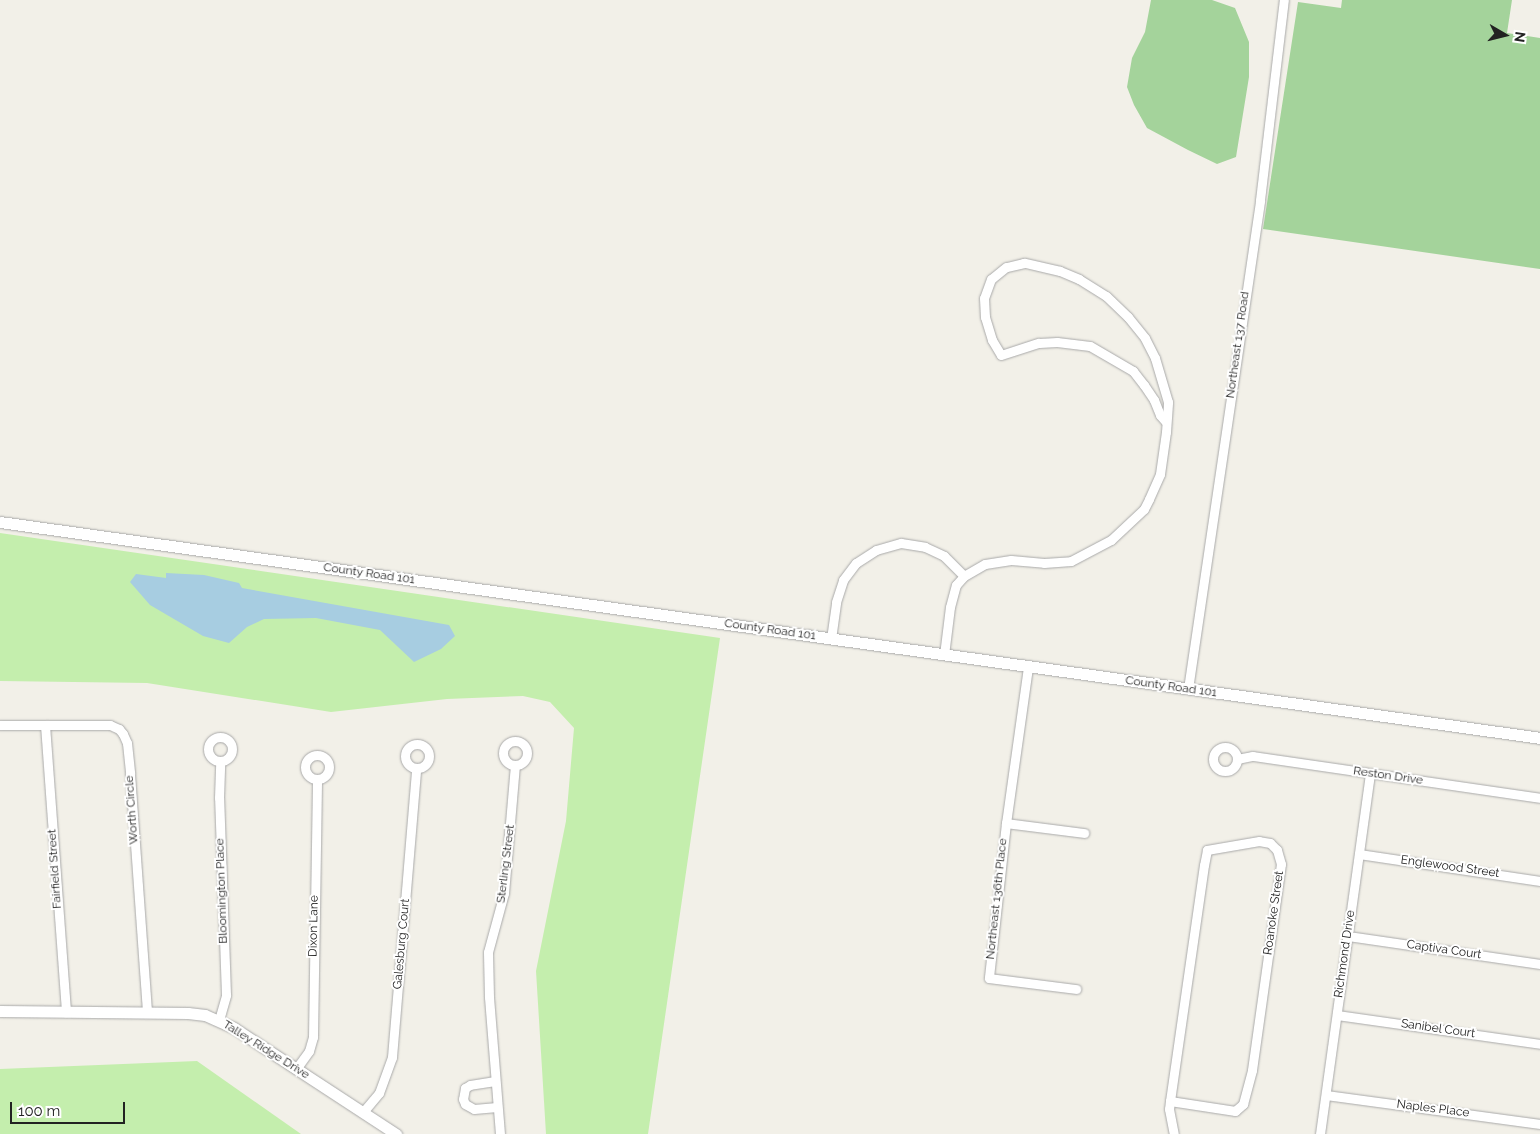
<!DOCTYPE html>
<html>
<head>
<meta charset="utf-8">
<style>
  body { margin:0 }
  #map { position:relative; width:1540px; height:1134px; overflow:hidden; background:#f2f0e8; font-family:Raleway,sans-serif }
  div>[style] { position:absolute }
  .grass>* { inset:0; background:#c4eead }
  .forest>* { inset:0; background:#a4d39b }
  .water>* { inset:0; background:#a7cde1 }
  .roads { filter:drop-shadow(0 0 1px #a9a9a9) drop-shadow(0 0 1px #a9a9a9) }
  .minor>* { height:9px; margin:-4.5px; padding:0 4.5px; transform-origin:4.5px; border-radius:4.5px; background:#fff }
  .minor>.ring { margin:-4.5px; padding:0; box-sizing:content-box; background:none; border:9px solid #fff; border-radius:50% }
  .tertiary>* { height:11px; margin:-5.5px; padding:0 5.5px; transform-origin:5.5px; border-radius:5.5px; background:#fff }
  span { translate:-50% -50%; white-space:nowrap; text-align:center; line-height:1.15; -webkit-text-stroke:4px #fff; paint-order:stroke }
  .street-label { font-size:12px; color:#222 }
  .north { position:absolute; left:1480px; top:10px; width:50px; height:50px; -webkit-text-stroke:4px #fff; paint-order:stroke; rotate:98deg; font-size:14px; font-weight:700; line-height:20px; text-align:center; color:#222 }
  .north::after { content:''; display:block; margin:auto; width:18px; height:22px; background:#222; clip-path:polygon(50% 0,100% 100%,50% 72%,0 100%) }
  .scale { position:absolute; left:10px; top:1102px; width:115px; height:22px; box-sizing:border-box; border:2px solid #222; border-top:0; padding-left:6px; font-size:15px; line-height:18px; white-space:nowrap; color:#222; -webkit-text-stroke:4px #fff; paint-order:stroke }
</style>
</head>
<body>
<div id="map">
  <div class="grass">
    <i style="clip-path:polygon(0 533px,720px 638px,648px 1134px,546px 1134px,536px 971px,566px 821px,574px 728px,550px 702px,523px 696px,447px 699px,331px 712px,147px 683px,0 681px)"></i>
    <i style="clip-path:polygon(197px 1061px,301px 1134px,0 1134px,0 1069px)"></i>
  </div>
  <div class="forest">
    <i style="clip-path:polygon(1151px 0,1212px 0,1235px 8px,1249px 42px,1249px 77px,1236px 157px,1217px 164px,1188px 150px,1147px 128px,1134px 105px,1127px 87px,1132px 58px,1145px 32px)"></i>
    <i style="clip-path:polygon(1342px 0,1512px 0,1507px 33px,1540px 38px,1540px 269px,1263px 229px,1298px 2px,1341px 8px)"></i>
  </div>
  <div class="water">
    <i style="clip-path:polygon(166px 573px,204px 575px,239px 583px,242px 588px,449px 625px,455px 636px,441px 649px,414px 662px,380px 630px,316px 618px,264px 619px,247px 627px,229px 643px,203px 636px,150px 605px,130px 582px,136px 574px,166px 578px)"></i>
  </div>
  <div class="roads">
    <div class="minor">
      <i style="left:831px;top:639px;width:37px;rotate:-82deg"></i>
      <i style="left:836px;top:602px;width:23px;rotate:-72deg"></i>
      <i style="left:843px;top:580px;width:21px;rotate:-53deg"></i>
      <i style="left:856px;top:563px;width:24px;rotate:-33deg"></i>
      <i style="left:876px;top:550px;width:26px;rotate:-16deg"></i>
      <i style="left:901px;top:543px;width:24px;rotate:9deg"></i>
      <i style="left:925px;top:547px;width:21px;rotate:25deg"></i>
      <i style="left:944px;top:556px;width:28px;rotate:45deg"></i>
      <i style="left:944px;top:655px;width:48px;rotate:-82.9deg"></i>
      <i style="left:950px;top:607px;width:23px;rotate:-75deg"></i>
      <i style="left:956px;top:585px;width:12px;rotate:-48deg"></i>
      <i style="left:964px;top:576px;width:24px;rotate:-30deg"></i>
      <i style="left:985px;top:564px;width:26px;rotate:-9deg"></i>
      <i style="left:1011px;top:560px;width:33px;rotate:5deg"></i>
      <i style="left:1044px;top:563px;width:27px;rotate:-4deg"></i>
      <i style="left:1071px;top:561px;width:45px;rotate:-27.7deg"></i>
      <i style="left:1111px;top:540px;width:45px;rotate:-43.2deg"></i>
      <i style="left:1144px;top:509px;width:11px;rotate:-63deg"></i>
      <i style="left:1149px;top:499px;width:27px;rotate:-66deg"></i>
      <i style="left:1160px;top:474px;width:42px;rotate:-81.9deg"></i>
      <i style="left:1166px;top:432px;width:30px;rotate:-86deg"></i>
      <i style="left:1168px;top:402px;width:46px;rotate:-106.5deg"></i>
      <i style="left:1155px;top:358px;width:22px;rotate:-117deg"></i>
      <i style="left:1145px;top:338px;width:27px;rotate:-129deg"></i>
      <i style="left:1128px;top:317px;width:30px;rotate:-136deg"></i>
      <i style="left:1106px;top:296px;width:32px;rotate:-148deg"></i>
      <i style="left:1079px;top:279px;width:21px;rotate:-157deg"></i>
      <i style="left:1060px;top:271px;width:37px;rotate:-167deg"></i>
      <i style="left:1024px;top:263px;width:18px;rotate:167deg"></i>
      <i style="left:1006px;top:267px;width:19px;rotate:141deg"></i>
      <i style="left:991px;top:279px;width:20px;rotate:110deg"></i>
      <i style="left:984px;top:298px;width:19px;rotate:87deg"></i>
      <i style="left:985px;top:317px;width:24px;rotate:73deg"></i>
      <i style="left:992px;top:340px;width:17px;rotate:59deg"></i>
      <i style="left:1001px;top:355px;width:40px;rotate:-18deg"></i>
      <i style="left:1039px;top:343px;width:18px;rotate:-3deg"></i>
      <i style="left:1057px;top:342px;width:33px;rotate:7deg"></i>
      <i style="left:1090px;top:346px;width:50px;rotate:30.2deg"></i>
      <i style="left:1133px;top:371px;width:18px;rotate:52deg"></i>
      <i style="left:1144px;top:385px;width:18px;rotate:56deg"></i>
      <i style="left:1154px;top:400px;width:16px;rotate:68deg"></i>
      <i style="left:1160px;top:415px;width:9px;rotate:49deg"></i>
      <i style="left:1028px;top:667px;width:158px;rotate:98deg"></i>
      <i style="left:1006px;top:823px;width:156px;rotate:96.3deg"></i>
      <i style="left:989px;top:978px;width:88px;rotate:7.2deg"></i>
      <i style="left:1188px;top:689px;width:494px;rotate:-81.6deg"></i>
      <i style="left:1260px;top:200px;width:201px;rotate:-83.2deg"></i>
      <i style="left:0;top:725px;width:110px"></i>
      <i style="left:110px;top:725px;width:10px;rotate:24deg"></i>
      <i style="left:119px;top:729px;width:6px;rotate:51deg"></i>
      <i style="left:123px;top:734px;width:10px;rotate:66deg"></i>
      <i style="left:127px;top:743px;width:31px;rotate:84deg"></i>
      <i style="left:130px;top:774px;width:239px;rotate:85.9deg"></i>
      <i style="left:45px;top:725px;width:288px;rotate:85.8deg"></i>
      <i class="ring" style="left:208px;top:737px;width:15px;height:15px"></i>
      <i class="ring" style="left:503px;top:741px;width:15px;height:15px"></i>
      <i class="ring" style="left:405px;top:744px;width:15px;height:15px"></i>
      <i class="ring" style="left:1213px;top:747px;width:15px;height:15px"></i>
      <i class="ring" style="left:305px;top:755px;width:15px;height:15px"></i>
      <i style="left:1237px;top:759px;width:16px;rotate:-11deg"></i>
      <i style="left:1253px;top:756px;width:290px;rotate:8.3deg"></i>
      <i style="left:1006px;top:823px;width:79px;rotate:7.3deg"></i>
      <i style="left:1359px;top:854px;width:183px;rotate:8.5deg"></i>
      <i style="left:1348px;top:936px;width:194px;rotate:8.3deg"></i>
      <i style="left:1337px;top:1015px;width:205px;rotate:8.1deg"></i>
      <i style="left:219px;top:1020px;width:26px;rotate:-74deg"></i>
      <i style="left:226px;top:995px;width:197px;rotate:-92deg"></i>
      <i style="left:219px;top:798px;width:36px;rotate:-88deg"></i>
      <i style="left:296px;top:1069px;width:22px;rotate:-54deg"></i>
      <i style="left:309px;top:1051px;width:15px;rotate:-74deg"></i>
      <i style="left:313px;top:1037px;width:258px;rotate:-89.1deg"></i>
      <i style="left:495px;top:1081px;width:25px;rotate:171deg"></i>
      <i style="left:470px;top:1085px;width:6px;rotate:149deg"></i>
      <i style="left:465px;top:1088px;width:11px;rotate:100deg"></i>
      <i style="left:463px;top:1099px;width:5px;rotate:68deg"></i>
      <i style="left:465px;top:1104px;width:10px;rotate:29deg"></i>
      <i style="left:474px;top:1109px;width:23px;rotate:-5deg"></i>
      <i style="left:1326px;top:1095px;width:216px;rotate:7.7deg"></i>
      <i style="left:1170px;top:1101px;width:66px;rotate:8.7deg"></i>
      <i style="left:1235px;top:1111px;width:11px;rotate:-41deg"></i>
      <i style="left:1243px;top:1104px;width:35px;rotate:-75deg"></i>
      <i style="left:1252px;top:1070px;width:208px;rotate:-82deg"></i>
      <i style="left:1281px;top:864px;width:15px;rotate:-106deg"></i>
      <i style="left:1277px;top:850px;width:10px;rotate:-135deg"></i>
      <i style="left:1270px;top:843px;width:11px;rotate:-170deg"></i>
      <i style="left:1259px;top:841px;width:53px;rotate:170.2deg"></i>
      <i style="left:1207px;top:850px;width:15px;rotate:101deg"></i>
      <i style="left:1204px;top:865px;width:238px;rotate:98.2deg"></i>
      <i style="left:1170px;top:1101px;width:8px;rotate:97deg"></i>
      <i style="left:1169px;top:1109px;width:25px;rotate:79deg"></i>
      <i style="left:363px;top:1112px;width:25px;rotate:-50deg"></i>
      <i style="left:379px;top:1093px;width:38px;rotate:-70deg"></i>
      <i style="left:392px;top:1057px;width:289px;rotate:-85.2deg"></i>
      <i style="left:500px;top:1134px;width:137px;rotate:-94.6deg"></i>
      <i style="left:489px;top:997px;width:45px;rotate:-91.3deg"></i>
      <i style="left:488px;top:952px;width:61px;rotate:-74.8deg"></i>
      <i style="left:504px;top:893px;width:128px;rotate:-85.1deg"></i>
      <i style="left:1320px;top:1134px;width:363px;rotate:-82.1deg"></i>
    </div>
    <div class="tertiary">
      <i style="left:0;top:522px;width:1555px;rotate:7.98deg"></i>
      <i style="left:0;top:1011px;width:188px;rotate:0.6deg"></i>
      <i style="left:188px;top:1013px;width:17px;rotate:7deg"></i>
      <i style="left:205px;top:1015px;width:32px;rotate:24deg"></i>
      <i style="left:234px;top:1028px;width:194px;rotate:33.2deg"></i>
    </div>
  </div>
  <div class="street-label">
    <span style="left:1238px;top:345px;rotate:-82deg">Northeast 137 Road</span>
    <span style="left:369px;top:574px;rotate:8deg">County Road 101</span>
    <span style="left:770px;top:630px;rotate:8deg">County Road 101</span>
    <span style="left:1171px;top:687px;rotate:8deg">County Road 101</span>
    <span style="left:1388px;top:776px;rotate:8deg">Reston Drive</span>
    <span style="left:132px;top:810px;rotate:-94deg">Worth Circle</span>
    <span style="left:506px;top:864px;rotate:-83deg">Sterling Street</span>
    <span style="left:1450px;top:867px;rotate:8deg">Englewood Street</span>
    <span style="left:55px;top:869px;rotate:-94deg">Fairfield Street</span>
    <span style="left:222px;top:891px;rotate:-92deg">Bloomington Place</span>
    <span style="left:997px;top:899px;rotate:-84deg">Northeast 136th Place</span>
    <span style="left:1274px;top:913px;rotate:-82deg">Roanoke Street</span>
    <span style="left:314px;top:926px;rotate:-89deg">Dixon Lane</span>
    <span style="left:402px;top:944px;rotate:-85deg">Galesburg Court</span>
    <span style="left:1444px;top:950px;rotate:8deg">Captiva Court</span>
    <span style="left:1345px;top:954px;rotate:-82deg">Richmond Drive</span>
    <span style="left:1438px;top:1029px;rotate:8deg">Sanibel Court</span>
    <span style="left:266px;top:1050px;rotate:32deg">Talley Ridge Drive</span>
    <span style="left:1433px;top:1109px;rotate:7deg">Naples Place</span>
  </div>
  <div class="north">N</div>
  <div class="scale">100 m</div>
</div>
</body>
</html>
